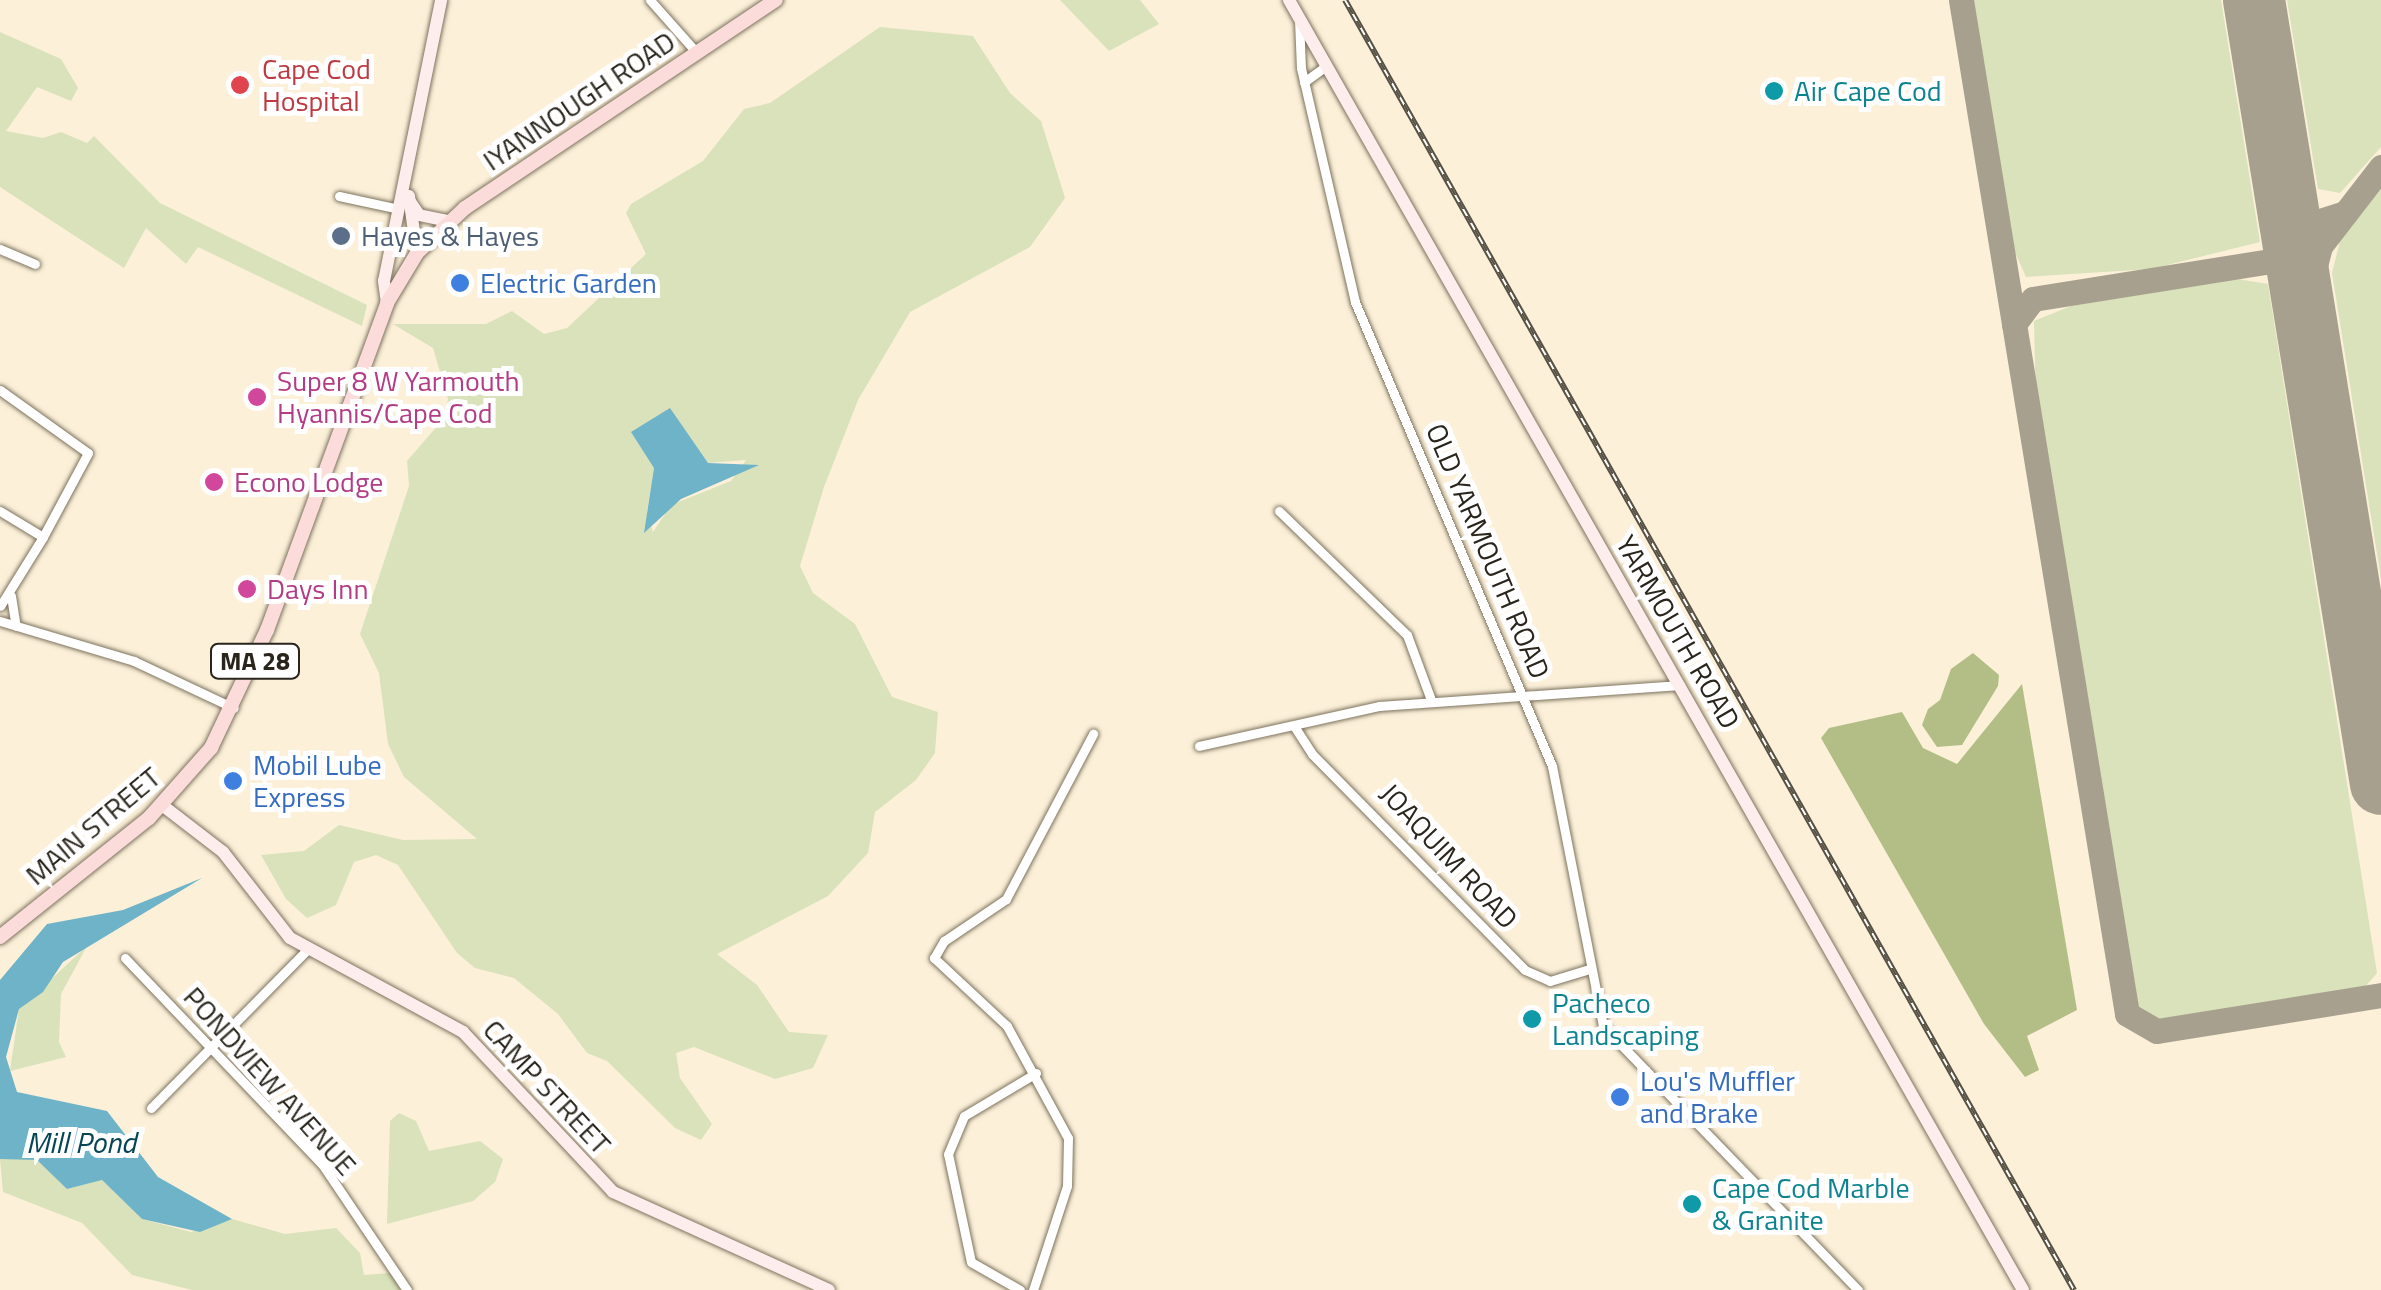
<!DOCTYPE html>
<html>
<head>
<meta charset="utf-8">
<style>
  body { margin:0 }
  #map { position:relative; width:2381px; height:1290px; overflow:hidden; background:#fcf0d9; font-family:"Titillium Web",sans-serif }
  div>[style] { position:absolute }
  .green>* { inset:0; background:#d9e2ba }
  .forest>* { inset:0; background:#b2be86 }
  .water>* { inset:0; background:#6fb3c9 }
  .taxiway>* { height:25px; margin:-12.5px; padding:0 12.5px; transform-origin:12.5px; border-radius:12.5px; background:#a8a08e }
  .runway>* { height:62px; margin:-31px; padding:0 31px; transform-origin:31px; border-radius:31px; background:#a8a08e }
  .roads { filter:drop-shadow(0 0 2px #7d735e) drop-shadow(0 0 2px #7d735e) }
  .minor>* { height:9px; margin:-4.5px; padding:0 4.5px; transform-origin:4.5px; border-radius:4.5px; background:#fff }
  .secondary>* { height:12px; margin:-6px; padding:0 6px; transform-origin:6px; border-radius:6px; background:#fdeeed }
  .primary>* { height:14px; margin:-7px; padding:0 7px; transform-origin:7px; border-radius:7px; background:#fbdcdb }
  .rail>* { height:6px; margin-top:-3px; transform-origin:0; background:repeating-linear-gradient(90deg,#fff 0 8px,#555044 0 16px); box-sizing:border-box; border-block:2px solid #555044 }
  .dots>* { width:28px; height:28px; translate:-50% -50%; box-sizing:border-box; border:5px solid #fff; border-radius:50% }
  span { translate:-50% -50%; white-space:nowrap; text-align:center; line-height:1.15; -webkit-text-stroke:10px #fff; paint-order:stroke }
  .shield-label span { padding:2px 8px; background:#fff; border:2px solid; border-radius:8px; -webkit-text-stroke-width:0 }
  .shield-label { font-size:25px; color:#29251c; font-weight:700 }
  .health-label { font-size:28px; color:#be3a42 }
  .left { translate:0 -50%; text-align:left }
  .culture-label { font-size:28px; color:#0d838f }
  .street-label { font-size:28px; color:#29251c }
  .service-label { font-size:28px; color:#4e5e75 }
  .shop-label { font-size:28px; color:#366cbe }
  .hotel-label { font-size:28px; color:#b23c85 }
  .water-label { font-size:30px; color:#054555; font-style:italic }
</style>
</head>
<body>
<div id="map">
  <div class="green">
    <i style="clip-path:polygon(1060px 0,1140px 0,1159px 24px,1109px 51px)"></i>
    <i style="clip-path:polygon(1973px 0,2221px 0,2260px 242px,2151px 269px,2026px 277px,2010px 241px)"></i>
    <i style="clip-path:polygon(2287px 0,2381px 0,2381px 147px,2340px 193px,2318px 189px)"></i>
    <i style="clip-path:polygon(evenodd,880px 27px,973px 36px,1010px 93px,1041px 121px,1065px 198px,1030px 247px,910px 312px,858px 400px,824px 487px,800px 566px,813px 593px,855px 624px,892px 697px,938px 712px,935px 753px,916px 780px,875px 812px,868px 853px,828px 896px,717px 954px,757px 985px,789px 1032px,828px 1035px,813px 1068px,775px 1079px,694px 1047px,676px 1053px,680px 1078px,712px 1124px,701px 1140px,675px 1128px,607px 1061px,587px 1053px,558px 1014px,514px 978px,475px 968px,457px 953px,398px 865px,376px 855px,354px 862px,336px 905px,307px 918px,286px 899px,261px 855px,304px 851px,339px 825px,403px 840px,477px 839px,404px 777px,388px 744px,379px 673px,360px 634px,409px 486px,407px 461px,445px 417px,448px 399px,433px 348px,393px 324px,486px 324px,512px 311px,544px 334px,567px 328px,646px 254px,626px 213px,631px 204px,703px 161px,744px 109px,770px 103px,880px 27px,689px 440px,708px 463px,746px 460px,731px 481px,671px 505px,653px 532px,647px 512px,654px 468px,689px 440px)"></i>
    <i style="clip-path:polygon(0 32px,61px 59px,78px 88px,71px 101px,37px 87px,6px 131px,43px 138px,61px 132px,87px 143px,94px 136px,160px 203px,367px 305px,362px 326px,198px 247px,186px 264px,146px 228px,124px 268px,0 187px)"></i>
    <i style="clip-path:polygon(2381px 189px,2381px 579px,2332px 273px,2341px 237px)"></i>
    <i style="clip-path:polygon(2237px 279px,2268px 284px,2377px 973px,2364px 988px,2151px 1022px,2138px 1015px,2132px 996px,2036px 408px,2034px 321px,2071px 306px)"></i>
    <i style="clip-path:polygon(87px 946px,61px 994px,59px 1042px,66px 1057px,10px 1071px,19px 1009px)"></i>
    <i style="clip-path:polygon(399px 1113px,416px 1121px,429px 1151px,480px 1141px,503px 1159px,495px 1182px,473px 1201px,387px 1224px,390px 1121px)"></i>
    <i style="clip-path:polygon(25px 1155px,50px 1167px,67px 1189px,102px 1180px,142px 1219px,191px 1232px,232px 1219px,285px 1234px,336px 1228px,360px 1253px,364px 1275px,390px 1273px,404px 1290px,192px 1290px,132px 1275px,82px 1223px,3px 1192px,0 1159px)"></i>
  </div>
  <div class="forest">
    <i style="clip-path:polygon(1973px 653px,1999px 675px,1998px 686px,1962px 745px,1937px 747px,1922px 725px,1928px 709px,1940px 700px,1951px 669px)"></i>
    <i style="clip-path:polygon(2022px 684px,2077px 1010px,2027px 1036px,2039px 1070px,2025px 1077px,1984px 1024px,1821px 738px,1829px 728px,1902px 712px,1923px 748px,1957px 764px)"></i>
  </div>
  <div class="water">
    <i style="clip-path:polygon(670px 408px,708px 463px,759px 465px,681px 499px,644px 533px,654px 468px,631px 432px)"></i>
    <i style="clip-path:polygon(202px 878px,63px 962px,43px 992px,19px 1009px,6px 1057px,17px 1092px,107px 1111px,158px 1177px,232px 1219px,200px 1232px,142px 1219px,102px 1180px,67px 1189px,37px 1160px,0 1159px,0 980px,47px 924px,123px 910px)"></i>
  </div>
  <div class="taxiway">
    <i style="left:1961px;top:0;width:1027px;rotate:80.7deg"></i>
    <i style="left:2127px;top:1014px;width:34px;rotate:30deg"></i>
    <i style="left:2157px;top:1031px;width:227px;rotate:-9.1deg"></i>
    <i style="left:2286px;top:197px;width:38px;rotate:43deg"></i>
    <i style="left:2314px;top:223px;width:33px;rotate:-18deg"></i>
    <i style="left:2270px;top:261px;width:21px;rotate:-37deg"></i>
    <i style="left:2287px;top:248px;width:18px;rotate:-77deg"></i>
    <i style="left:2304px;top:309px;width:65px;rotate:-75.7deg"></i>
    <i style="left:2320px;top:246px;width:100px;rotate:-52.3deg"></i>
    <i style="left:2014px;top:324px;width:31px;rotate:-53deg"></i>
    <i style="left:2033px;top:299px;width:240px;rotate:-9.1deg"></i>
    <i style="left:2270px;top:261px;width:20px;rotate:15deg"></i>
    <i style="left:2289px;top:266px;width:24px;rotate:60deg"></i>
  </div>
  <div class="runway">
    <i style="left:2254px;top:0;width:794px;rotate:80.8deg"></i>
  </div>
  <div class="roads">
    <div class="minor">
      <i style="left:650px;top:0;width:71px;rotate:48.4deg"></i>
      <i style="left:1299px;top:19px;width:49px;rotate:87.7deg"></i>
      <i style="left:1301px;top:68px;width:240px;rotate:77deg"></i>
      <i style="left:1355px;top:302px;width:504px;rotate:67deg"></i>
      <i style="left:1552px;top:766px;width:265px;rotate:78.9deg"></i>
      <i style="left:1603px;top:1026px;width:367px;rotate:46deg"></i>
      <i style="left:1304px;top:82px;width:27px;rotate:-36deg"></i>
      <i style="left:339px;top:196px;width:61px;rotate:12.2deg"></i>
      <i style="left:0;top:249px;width:38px;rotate:23deg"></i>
      <i style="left:0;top:390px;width:108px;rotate:35.6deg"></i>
      <i style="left:88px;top:453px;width:95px;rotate:118.2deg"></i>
      <i style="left:0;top:511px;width:50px;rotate:31.2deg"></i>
      <i style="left:43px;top:537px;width:81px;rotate:121.9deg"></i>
      <i style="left:1279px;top:511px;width:178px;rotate:44.1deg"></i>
      <i style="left:1407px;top:635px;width:69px;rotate:69.7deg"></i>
      <i style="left:11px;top:596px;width:30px;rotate:81deg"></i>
      <i style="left:0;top:621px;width:140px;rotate:16.6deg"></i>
      <i style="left:134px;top:661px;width:110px;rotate:25.2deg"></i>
      <i style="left:1294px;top:726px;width:33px;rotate:57deg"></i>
      <i style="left:1312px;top:754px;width:303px;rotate:45.4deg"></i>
      <i style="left:1525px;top:970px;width:27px;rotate:24deg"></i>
      <i style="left:1550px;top:981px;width:39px;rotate:-17deg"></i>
      <i style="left:1199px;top:746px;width:184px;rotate:-12.5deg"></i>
      <i style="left:1379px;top:706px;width:302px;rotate:-4deg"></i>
      <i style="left:125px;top:958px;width:285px;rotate:46.3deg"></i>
      <i style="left:322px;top:1164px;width:152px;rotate:56deg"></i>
      <i style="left:151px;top:1108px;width:223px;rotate:-45.4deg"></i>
      <i style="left:1020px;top:1290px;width:56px;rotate:-150.3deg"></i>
      <i style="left:971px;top:1262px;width:110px;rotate:-102deg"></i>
      <i style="left:948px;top:1154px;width:41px;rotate:-67.2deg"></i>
      <i style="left:964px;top:1116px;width:84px;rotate:-30.8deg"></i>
      <i style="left:1033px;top:1290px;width:109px;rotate:-71.9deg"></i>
      <i style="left:1067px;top:1186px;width:48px;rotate:-88.8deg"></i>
      <i style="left:1068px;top:1138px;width:128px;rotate:-118.6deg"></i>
      <i style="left:1007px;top:1026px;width:100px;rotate:-137deg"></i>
      <i style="left:934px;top:958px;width:20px;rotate:-60deg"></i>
      <i style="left:944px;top:941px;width:75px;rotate:-34.1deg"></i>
      <i style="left:1006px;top:899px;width:187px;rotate:-62.2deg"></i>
    </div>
    <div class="secondary">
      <i style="left:1289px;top:0;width:1484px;rotate:60.36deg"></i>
      <i style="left:409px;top:196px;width:58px;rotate:82deg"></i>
      <i style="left:409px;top:200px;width:18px;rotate:56deg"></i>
      <i style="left:419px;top:215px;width:30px;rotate:12deg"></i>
      <i style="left:387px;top:303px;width:22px;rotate:-98deg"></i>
      <i style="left:384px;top:281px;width:287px;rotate:-78.5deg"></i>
      <i style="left:162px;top:805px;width:77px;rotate:37.6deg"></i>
      <i style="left:223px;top:852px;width:109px;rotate:52.1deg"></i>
      <i style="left:290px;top:938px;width:197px;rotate:28.5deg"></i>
      <i style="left:463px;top:1032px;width:219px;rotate:46.8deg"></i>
      <i style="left:613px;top:1192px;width:237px;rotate:24.4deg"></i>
    </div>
    <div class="primary">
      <i style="left:0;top:937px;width:191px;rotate:-38.6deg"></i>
      <i style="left:149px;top:818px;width:94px;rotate:-48.5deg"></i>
      <i style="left:211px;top:748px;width:131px;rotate:-64.6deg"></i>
      <i style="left:267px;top:630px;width:348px;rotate:-69.8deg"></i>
      <i style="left:387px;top:303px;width:58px;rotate:-59deg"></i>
      <i style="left:417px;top:253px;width:66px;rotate:-43.2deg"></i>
      <i style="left:465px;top:208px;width:374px;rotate:-33.8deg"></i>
    </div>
  </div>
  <div class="rail">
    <i style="left:1345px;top:0;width:1482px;rotate:60.53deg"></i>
  </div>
  <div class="dots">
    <i style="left:240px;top:85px;background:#e0444e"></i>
    <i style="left:1774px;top:91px;background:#0f9aa8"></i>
    <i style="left:341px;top:236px;background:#5c6f8a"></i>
    <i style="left:460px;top:283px;background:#3f7fe0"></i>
    <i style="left:257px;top:397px;background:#d1479c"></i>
    <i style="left:214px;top:482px;background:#d1479c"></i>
    <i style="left:247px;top:589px;background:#d1479c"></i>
    <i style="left:233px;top:781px;background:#3f7fe0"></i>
    <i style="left:1532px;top:1019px;background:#0f9aa8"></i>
    <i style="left:1620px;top:1097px;background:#3f7fe0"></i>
    <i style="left:1692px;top:1204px;background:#0f9aa8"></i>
  </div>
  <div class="shield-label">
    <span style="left:255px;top:661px">MA 28</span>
  </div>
  <div class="health-label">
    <span class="left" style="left:262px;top:85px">Cape Cod<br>Hospital</span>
  </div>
  <div class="culture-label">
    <span class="left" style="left:1794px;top:91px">Air Cape Cod</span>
    <span class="left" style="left:1552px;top:1019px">Pacheco<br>Landscaping</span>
    <span class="left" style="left:1712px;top:1204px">Cape Cod Marble<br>&amp; Granite</span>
  </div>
  <div class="street-label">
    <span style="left:579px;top:101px;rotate:-34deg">IYANNOUGH ROAD</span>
    <span style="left:1488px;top:551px;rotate:67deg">OLD YARMOUTH ROAD</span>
    <span style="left:1678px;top:632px;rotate:60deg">YARMOUTH ROAD</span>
    <span style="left:93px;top:826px;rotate:-40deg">MAIN STREET</span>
    <span style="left:1449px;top:856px;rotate:47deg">JOAQUIM ROAD</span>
    <span style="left:270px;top:1081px;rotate:48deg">PONDVIEW AVENUE</span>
    <span style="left:547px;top:1087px;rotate:47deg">CAMP STREET</span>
  </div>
  <div class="service-label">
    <span class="left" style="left:361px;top:236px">Hayes &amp; Hayes</span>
  </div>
  <div class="shop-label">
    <span class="left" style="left:480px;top:283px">Electric Garden</span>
    <span class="left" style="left:253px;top:781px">Mobil Lube<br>Express</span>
    <span class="left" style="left:1640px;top:1097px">Lou's Muffler<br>and Brake</span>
  </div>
  <div class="hotel-label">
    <span class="left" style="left:277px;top:397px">Super 8 W Yarmouth<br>Hyannis/Cape Cod</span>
    <span class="left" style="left:234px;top:482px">Econo Lodge</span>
    <span class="left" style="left:267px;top:589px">Days Inn</span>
  </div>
  <div class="water-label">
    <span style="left:81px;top:1142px">Mill Pond</span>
  </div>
</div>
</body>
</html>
